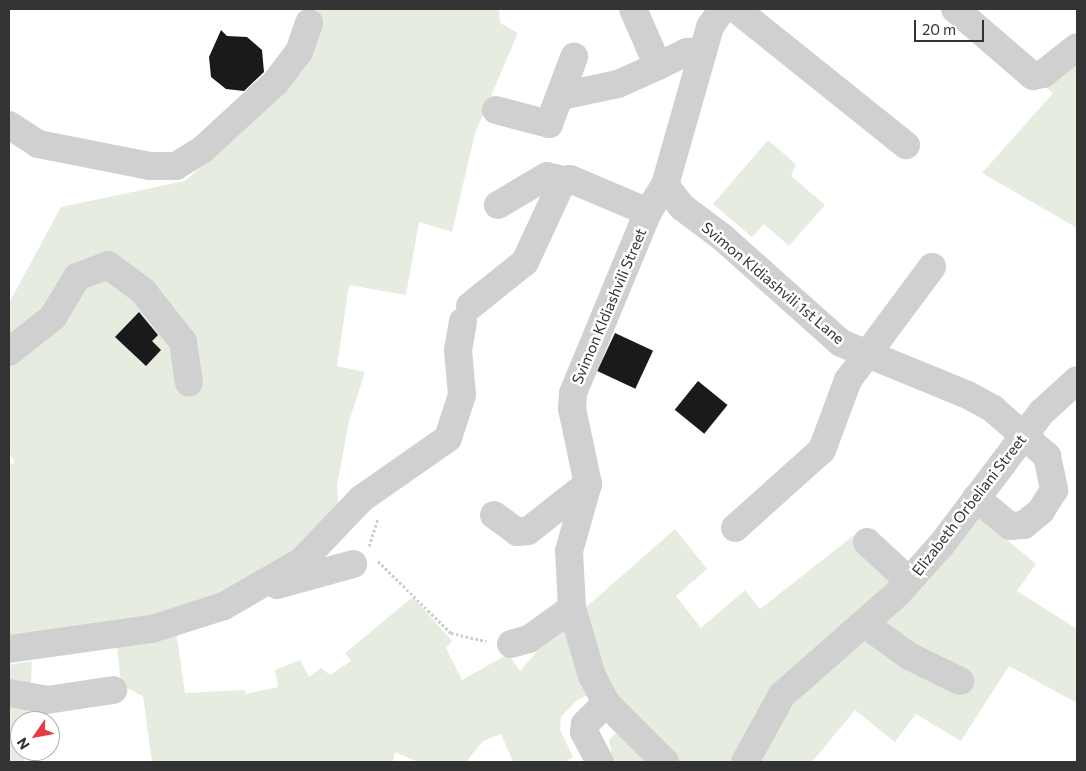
<!DOCTYPE html>
<html>
<head>
<meta charset="utf-8">
<style>
  body { margin:0 }
  #map { position:relative; width:1086px; height:771px; overflow:hidden; background:#fff; font-family:Commissioner,sans-serif }
  div>[style] { position:absolute }
  .green>* { inset:0; background:#e6ecdf }
  .building>* { inset:0; background:#1a1a1a; transform-origin:0 0 }
  .path>* { height:3px; margin-top:-1.5px; transform-origin:0; background:repeating-linear-gradient(90deg,#cdcdcd 0 2.5px,transparent 0 5px) }
  .minor>* { height:28px; margin:-14px; padding:0 14px; transform-origin:14px; border-radius:14px; background:#d0d0d0 }
  span { translate:-50% -50%; white-space:nowrap; text-align:center; line-height:1.15; -webkit-text-stroke:5px #fff; paint-order:stroke }
  .street-label { font-size:15px; color:#333 }
  .frame { position:absolute; inset:0; border:10px solid #333; pointer-events:none }
  .north { position:absolute; left:10px; top:711px; width:50px; height:50px; box-sizing:border-box; background:#fff; border:1px solid #adadad; border-radius:50%; rotate:237deg; font-size:14px; font-weight:700; line-height:20px; text-align:center; color:#333 }
  .north::after { content:''; display:block; margin:auto; width:18px; height:22px; background:#e63946; clip-path:polygon(50% 0,100% 100%,50% 72%,0 100%) }
  .scale { position:absolute; left:914px; top:20px; width:70px; height:22px; box-sizing:border-box; border:2px solid #333; border-top:0; padding-left:6px; font-size:15px; line-height:18px; white-space:nowrap; color:#333; -webkit-text-stroke:4px #fff; paint-order:stroke }
</style>
</head>
<body>
<div id="map">
  <div class="green">
    <i style="clip-path:polygon(317px 9px,499px 9px,500px 23px,518px 33px,475px 133px,452px 232px,419px 222px,406px 295px,349px 285px,337px 366px,365px 372px,349px 421px,337px 485px,339px 512px,268px 575px,164px 618px,9px 641px,9px 466px,15px 462px,9px 453px,9px 303px,61px 207px,185px 181px,265px 110px,319px 19px)"></i>
    <i style="clip-path:polygon(1077px 56px,1077px 228px,982px 173px,1053px 93px,1043px 84px)"></i>
    <i style="clip-path:polygon(768px 140px,796px 164px,791px 176px,825px 205px,789px 246px,764px 224px,752px 237px,713px 204px)"></i>
    <i style="clip-path:polygon(980px 517px,1036px 564px,1017px 591px,1077px 629px,1077px 703px,1009px 666px,961px 741px,916px 714px,895px 742px,855px 710px,812px 762px,758px 762px,794px 699px,907px 603px)"></i>
    <i style="clip-path:polygon(675px 529px,707px 569px,676px 596px,701px 628px,745px 590px,760px 609px,853px 536px,899px 578px,758px 712px,730px 762px,679px 762px,642px 725px,606px 686px,584px 609px)"></i>
    <i style="clip-path:polygon(413px 597px,452px 641px,446px 648px,462px 680px,508px 654px,520px 671px,556px 629px,571px 621px,593px 692px,576px 701px,561px 717px,560px 730px,573px 757px,565px 762px,513px 762px,501px 734px,483px 741px,466px 762px,418px 762px,395px 752px,393px 762px,152px 762px,143px 696px,121px 685px,117px 647px,176px 631px,185px 693px,244px 690px,246px 694px,278px 687px,275px 670px,300px 660px,309px 677px,321px 668px,330px 675px,351px 661px,345px 653px)"></i>
    <i style="clip-path:polygon(32px 661px,29px 721px,20px 721px,24px 762px,9px 762px,9px 665px)"></i>
    <i style="clip-path:polygon(617px 732px,652px 762px,613px 762px,609px 740px)"></i>
  </div>
  <div class="building">
    <i style="clip-path:polygon(221px 30px,227px 36px,247px 37px,262px 50px,264px 72px,244px 91px,226px 89px,211px 77px,209px 57px)"></i>
    <i style="clip-path:polygon(139px 312px,158px 335px,152px 341px,161px 350px,146px 366px,115px 337px)"></i>
    <i style="left:615px;top:333px;width:42px;height:42px;rotate:25deg"></i>
    <i style="left:698px;top:381px;width:38px;height:37px;rotate:39deg"></i>
  </div>
  <div class="path">
    <i style="left:369px;top:546px;width:28px;rotate:-72deg"></i>
    <i style="left:378px;top:561px;width:103px;rotate:44.6deg"></i>
    <i style="left:451px;top:633px;width:36px;rotate:13deg"></i>
  </div>
  <div class="minor">
    <i style="left:736px;top:9px;width:218px;rotate:38.7deg"></i>
    <i style="left:955px;top:9px;width:103px;rotate:40.7deg"></i>
    <i style="left:1033px;top:76px;width:10px;rotate:-11deg"></i>
    <i style="left:1043px;top:74px;width:43px;rotate:-38.5deg"></i>
    <i style="left:658px;top:66px;width:32px;rotate:-26deg"></i>
    <i style="left:687px;top:52px;width:16px;rotate:-4deg"></i>
    <i style="left:561px;top:96px;width:58px;rotate:-11.9deg"></i>
    <i style="left:618px;top:84px;width:44px;rotate:-24.2deg"></i>
    <i style="left:658px;top:66px;width:62px;rotate:-113.7deg"></i>
    <i style="left:496px;top:110px;width:55px;rotate:14.8deg"></i>
    <i style="left:549px;top:124px;width:72px;rotate:-69.5deg"></i>
    <i style="left:9px;top:125px;width:35px;rotate:33deg"></i>
    <i style="left:38px;top:144px;width:114px;rotate:11.1deg"></i>
    <i style="left:150px;top:166px;width:26px"></i>
    <i style="left:176px;top:166px;width:31px;rotate:-32deg"></i>
    <i style="left:202px;top:150px;width:100px;rotate:-42.6deg"></i>
    <i style="left:276px;top:82px;width:38px;rotate:-53deg"></i>
    <i style="left:299px;top:52px;width:31px;rotate:-71deg"></i>
    <i style="left:665px;top:185px;width:28px;rotate:52deg"></i>
    <i style="left:682px;top:207px;width:50px;rotate:36.9deg"></i>
    <i style="left:722px;top:237px;width:159px;rotate:41.7deg"></i>
    <i style="left:841px;top:343px;width:137px;rotate:22.3deg"></i>
    <i style="left:968px;top:395px;width:29px;rotate:29deg"></i>
    <i style="left:993px;top:409px;width:72px;rotate:41deg"></i>
    <i style="left:1047px;top:456px;width:35px;rotate:78deg"></i>
    <i style="left:1054px;top:490px;width:25px;rotate:122deg"></i>
    <i style="left:1041px;top:511px;width:22px;rotate:141deg"></i>
    <i style="left:1024px;top:525px;width:14px;rotate:176deg"></i>
    <i style="left:1010px;top:526px;width:44px;rotate:-140.5deg"></i>
    <i style="left:498px;top:205px;width:57px;rotate:-30.6deg"></i>
    <i style="left:547px;top:176px;width:16px;rotate:14deg"></i>
    <i style="left:470px;top:306px;width:70px;rotate:-38.7deg"></i>
    <i style="left:525px;top:262px;width:90px;rotate:-65.1deg"></i>
    <i style="left:563px;top:180px;width:7px;rotate:-8deg"></i>
    <i style="left:570px;top:179px;width:85px;rotate:22.9deg"></i>
    <i style="left:9px;top:352px;width:56px;rotate:-38.5deg"></i>
    <i style="left:53px;top:317px;width:47px;rotate:-59deg"></i>
    <i style="left:77px;top:277px;width:33px;rotate:-21deg"></i>
    <i style="left:108px;top:265px;width:44px;rotate:36.6deg"></i>
    <i style="left:143px;top:291px;width:65px;rotate:51.9deg"></i>
    <i style="left:183px;top:342px;width:41px;rotate:81.7deg"></i>
    <i style="left:494px;top:515px;width:29px;rotate:36deg"></i>
    <i style="left:517px;top:532px;width:11px;rotate:-5deg"></i>
    <i style="left:528px;top:531px;width:76px;rotate:-38.1deg"></i>
    <i style="left:735px;top:528px;width:117px;rotate:-41.9deg"></i>
    <i style="left:822px;top:450px;width:75px;rotate:-69.6deg"></i>
    <i style="left:848px;top:380px;width:141px;rotate:-53.4deg"></i>
    <i style="left:867px;top:542px;width:57px;rotate:42.9deg"></i>
    <i style="left:277px;top:585px;width:79px;rotate:-15.4deg"></i>
    <i style="left:866px;top:625px;width:53px;rotate:35.8deg"></i>
    <i style="left:909px;top:656px;width:57px;rotate:26.1deg"></i>
    <i style="left:511px;top:644px;width:19px;rotate:-16deg"></i>
    <i style="left:529px;top:639px;width:53px;rotate:-35.8deg"></i>
    <i style="left:9px;top:649px;width:144px;rotate:-8deg"></i>
    <i style="left:152px;top:629px;width:76px;rotate:-17.7deg"></i>
    <i style="left:224px;top:606px;width:90px;rotate:-30deg"></i>
    <i style="left:302px;top:561px;width:86px;rotate:-46.4deg"></i>
    <i style="left:361px;top:499px;width:106px;rotate:-35deg"></i>
    <i style="left:448px;top:438px;width:45px;rotate:-72deg"></i>
    <i style="left:462px;top:395px;width:45px;rotate:-95.1deg"></i>
    <i style="left:458px;top:350px;width:29px;rotate:-80deg"></i>
    <i style="left:9px;top:693px;width:39px;rotate:10deg"></i>
    <i style="left:47px;top:700px;width:67px;rotate:-8.6deg"></i>
    <i style="left:600px;top:762px;width:34px;rotate:-118deg"></i>
    <i style="left:584px;top:732px;width:8px;rotate:-83deg"></i>
    <i style="left:585px;top:724px;width:30px;rotate:-45deg"></i>
    <i style="left:665px;top:762px;width:83px;rotate:-135deg"></i>
    <i style="left:606px;top:703px;width:30px;rotate:-117deg"></i>
    <i style="left:592px;top:676px;width:71px;rotate:-106.4deg"></i>
    <i style="left:572px;top:608px;width:57px;rotate:-93deg"></i>
    <i style="left:569px;top:551px;width:70px;rotate:-74.2deg"></i>
    <i style="left:588px;top:484px;width:77px;rotate:-102deg"></i>
    <i style="left:572px;top:409px;width:16px;rotate:-86deg"></i>
    <i style="left:573px;top:393px;width:196px;rotate:-67.5deg"></i>
    <i style="left:648px;top:212px;width:32px;rotate:-58deg"></i>
    <i style="left:665px;top:185px;width:164px;rotate:-74.1deg"></i>
    <i style="left:710px;top:27px;width:22px;rotate:-56deg"></i>
    <i style="left:745px;top:762px;width:77px;rotate:-61.1deg"></i>
    <i style="left:782px;top:695px;width:154px;rotate:-41.3deg"></i>
    <i style="left:898px;top:593px;width:66px;rotate:-48.1deg"></i>
    <i style="left:942px;top:544px;width:166px;rotate:-52.9deg"></i>
    <i style="left:1042px;top:412px;width:47px;rotate:-42.4deg"></i>
  </div>
  <div class="street-label">
    <span style="left:773px;top:283px;rotate:40deg">Svimon Kldiashvili 1st Lane</span>
    <span style="left:609px;top:306px;rotate:-67deg">Svimon Kldiashvili Street</span>
    <span style="left:969px;top:505px;rotate:-52deg">Elizabeth Orbeliani Street</span>
  </div>
  <div class="frame"></div>
  <div class="north">N</div>
  <div class="scale">20 m</div>
</div>
</body>
</html>
